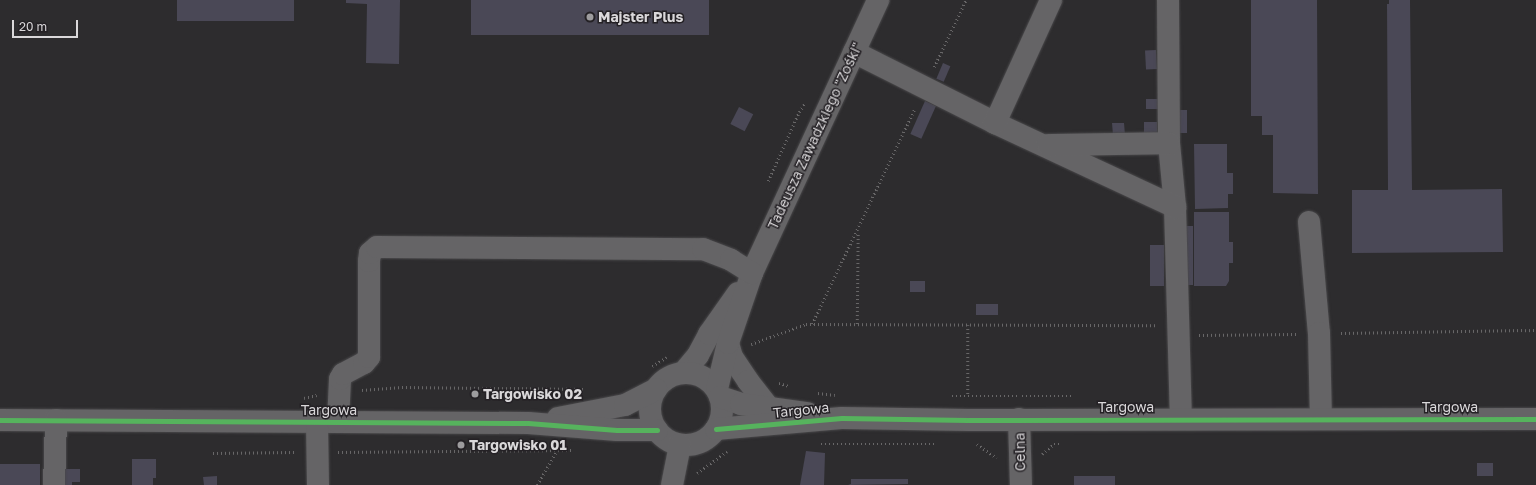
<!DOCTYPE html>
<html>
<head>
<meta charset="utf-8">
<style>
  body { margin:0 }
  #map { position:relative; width:1536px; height:485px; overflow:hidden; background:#2d2c2e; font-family:"Golos Text",sans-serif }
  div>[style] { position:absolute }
  .building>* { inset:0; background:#4a4856; transform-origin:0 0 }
  .path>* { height:2.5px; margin-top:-1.25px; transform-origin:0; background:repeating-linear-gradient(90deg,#686768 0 1px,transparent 0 4px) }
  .roads { filter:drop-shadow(0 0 1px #49484a) drop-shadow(0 0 1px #49484a) }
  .minor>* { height:22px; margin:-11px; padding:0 11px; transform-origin:11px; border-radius:11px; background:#656466 }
  .minor>.ring { margin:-11px; padding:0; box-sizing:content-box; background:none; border:22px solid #656466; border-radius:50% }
  .cycleway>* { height:5px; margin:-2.5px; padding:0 2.5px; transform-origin:2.5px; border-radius:2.5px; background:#56b35d }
  .dots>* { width:11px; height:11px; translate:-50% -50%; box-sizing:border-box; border:2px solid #242125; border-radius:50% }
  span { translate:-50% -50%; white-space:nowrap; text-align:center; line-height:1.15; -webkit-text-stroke:3px #242125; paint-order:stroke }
  .poi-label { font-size:14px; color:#dad8da; font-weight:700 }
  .left { translate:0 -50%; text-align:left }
  .street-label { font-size:14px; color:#dad8da }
  .scale { position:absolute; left:12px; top:20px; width:66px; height:18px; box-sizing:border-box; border:2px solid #dad8da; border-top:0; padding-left:5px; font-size:12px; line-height:14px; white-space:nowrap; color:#dad8da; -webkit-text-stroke:3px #242125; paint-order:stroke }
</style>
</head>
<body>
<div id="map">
  <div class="building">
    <i style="left:177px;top:0;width:117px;height:21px"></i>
    <i style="clip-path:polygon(346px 0,400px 0,399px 64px,366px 63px,367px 4px,346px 3px)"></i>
    <i style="left:471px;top:0;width:238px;height:35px"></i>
    <i style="clip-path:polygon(1251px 0,1317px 0,1318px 194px,1273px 193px,1273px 135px,1262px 135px,1262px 116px,1251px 116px)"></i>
    <i style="clip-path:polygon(1389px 0,1410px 0,1412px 190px,1502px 189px,1503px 252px,1352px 253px,1352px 190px,1388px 190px,1387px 4px,1389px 4px)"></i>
    <i style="left:1156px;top:50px;width:19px;height:11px;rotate:87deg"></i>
    <i style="left:943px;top:63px;width:8px;height:17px;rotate:23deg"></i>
    <i style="left:1146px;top:99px;width:12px;height:10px"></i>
    <i style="left:925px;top:101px;width:12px;height:36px;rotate:24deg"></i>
    <i style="left:739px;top:107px;width:16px;height:19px;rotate:27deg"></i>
    <i style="left:1175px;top:110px;width:12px;height:23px"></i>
    <i style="left:1144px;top:122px;width:13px;height:11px"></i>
    <i style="clip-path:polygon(1112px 123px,1124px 123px,1125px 135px,1113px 135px)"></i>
    <i style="clip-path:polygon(1194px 144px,1227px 144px,1227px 173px,1233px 173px,1233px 194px,1228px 194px,1228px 208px,1195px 209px)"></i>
    <i style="clip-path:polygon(1194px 212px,1229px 212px,1229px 242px,1233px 242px,1233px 263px,1229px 263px,1229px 281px,1226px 286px,1194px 286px)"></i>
    <i style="left:1183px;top:226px;width:10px;height:59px"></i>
    <i style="left:1150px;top:245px;width:14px;height:41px"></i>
    <i style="left:910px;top:281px;width:15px;height:11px"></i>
    <i style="left:976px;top:304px;width:22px;height:11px"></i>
    <i style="clip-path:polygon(806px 451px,825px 453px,824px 485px,800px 485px)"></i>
    <i style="clip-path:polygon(132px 459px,156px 459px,156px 478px,153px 478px,153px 485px,132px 485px)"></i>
    <i style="left:1477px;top:463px;width:16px;height:13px"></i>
    <i style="left:0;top:464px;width:40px;height:21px"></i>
    <i style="clip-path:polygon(64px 469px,80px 469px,80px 482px,72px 482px,72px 485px,65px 485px)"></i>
    <i style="clip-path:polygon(217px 476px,217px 485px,204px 485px,203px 477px)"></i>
    <i style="left:1074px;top:476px;width:41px;height:9px"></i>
    <i style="clip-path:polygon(851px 479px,908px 479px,908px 484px,848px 485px,851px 484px)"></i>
  </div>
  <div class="path">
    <i style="left:934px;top:67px;width:74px;rotate:-64.5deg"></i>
    <i style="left:768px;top:181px;width:76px;rotate:-65.8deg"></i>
    <i style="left:799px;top:112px;width:11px;rotate:-56deg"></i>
    <i style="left:812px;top:324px;width:239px;rotate:-64.5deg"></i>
    <i style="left:857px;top:324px;width:91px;rotate:-89.4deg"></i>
    <i style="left:968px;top:325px;width:71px;rotate:90deg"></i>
    <i style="left:1341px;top:333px;width:195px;rotate:-0.9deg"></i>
    <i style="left:1199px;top:335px;width:97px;rotate:-0.6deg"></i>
    <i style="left:751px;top:344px;width:59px;rotate:-20deg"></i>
    <i style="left:806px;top:324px;width:351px;rotate:0.2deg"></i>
    <i style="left:652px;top:366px;width:17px;rotate:-31deg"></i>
    <i style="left:779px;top:383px;width:10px;rotate:17deg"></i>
    <i style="left:362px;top:390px;width:40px;rotate:-4.3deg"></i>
    <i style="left:402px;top:387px;width:183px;rotate:0.6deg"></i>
    <i style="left:818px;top:393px;width:17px;rotate:7deg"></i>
    <i style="left:952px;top:396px;width:65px"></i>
    <i style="left:1022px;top:396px;width:51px"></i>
    <i style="left:304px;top:398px;width:13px;rotate:-13deg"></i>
    <i style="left:821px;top:444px;width:115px"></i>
    <i style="left:977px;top:444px;width:24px;rotate:35deg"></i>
    <i style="left:338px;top:452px;width:235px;rotate:-0.5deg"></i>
    <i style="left:213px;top:453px;width:82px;rotate:-0.7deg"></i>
    <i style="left:1042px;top:454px;width:16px;rotate:-40deg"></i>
    <i style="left:1054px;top:444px;width:6px"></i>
    <i style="left:697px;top:473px;width:37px;rotate:-36deg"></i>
    <i style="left:537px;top:485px;width:39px;rotate:-60deg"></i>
  </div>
  <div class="roads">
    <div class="minor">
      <i style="left:1168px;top:0;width:143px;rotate:89.6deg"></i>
      <i style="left:1169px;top:143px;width:64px;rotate:84.6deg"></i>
      <i style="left:1175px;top:207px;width:212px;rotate:88.4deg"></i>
      <i style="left:854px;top:52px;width:158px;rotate:26.7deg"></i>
      <i style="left:995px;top:123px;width:199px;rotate:25deg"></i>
      <i style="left:995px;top:123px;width:135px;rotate:-65.5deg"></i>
      <i style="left:1048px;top:145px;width:121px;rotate:-0.9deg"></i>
      <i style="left:1309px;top:222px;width:111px;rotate:84.9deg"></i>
      <i style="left:1319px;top:333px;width:85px;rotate:88.7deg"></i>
      <i style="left:728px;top:343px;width:15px;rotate:74deg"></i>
      <i style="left:732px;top:357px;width:29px;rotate:56deg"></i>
      <i style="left:748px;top:381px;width:34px;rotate:52deg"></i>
      <i style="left:683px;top:373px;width:23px;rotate:-50deg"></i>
      <i style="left:698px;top:355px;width:24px;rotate:-62deg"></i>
      <i style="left:709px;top:334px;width:50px;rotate:-54.7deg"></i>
      <i class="ring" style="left:650px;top:373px;width:50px;height:50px"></i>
      <i style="left:717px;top:389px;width:47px;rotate:-76.6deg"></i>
      <i style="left:728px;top:343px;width:74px;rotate:-71.1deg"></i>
      <i style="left:752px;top:273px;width:301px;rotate:-65.2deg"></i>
      <i style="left:720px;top:397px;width:22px;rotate:18deg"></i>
      <i style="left:741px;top:404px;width:67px;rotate:7.8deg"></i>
      <i style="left:558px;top:418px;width:68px;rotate:-11deg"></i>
      <i style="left:625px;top:405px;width:35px;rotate:-27deg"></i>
      <i style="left:1019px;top:419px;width:66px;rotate:88.3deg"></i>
      <i style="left:0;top:420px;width:528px;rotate:0.33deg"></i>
      <i style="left:528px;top:423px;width:89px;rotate:4.5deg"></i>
      <i style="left:617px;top:430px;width:40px"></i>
      <i style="left:317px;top:422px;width:63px;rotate:89.1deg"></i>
      <i style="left:338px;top:422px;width:43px;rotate:-87.3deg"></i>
      <i style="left:340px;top:379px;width:6px;rotate:-59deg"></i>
      <i style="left:343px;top:374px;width:24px;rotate:-28deg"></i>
      <i style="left:364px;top:363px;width:8px;rotate:-50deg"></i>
      <i style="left:369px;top:357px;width:96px;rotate:-90deg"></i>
      <i style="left:369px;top:261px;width:8px;rotate:-83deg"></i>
      <i style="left:370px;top:253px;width:9px;rotate:-41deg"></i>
      <i style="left:377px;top:247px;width:326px;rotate:0.4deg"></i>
      <i style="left:703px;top:249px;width:30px;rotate:21deg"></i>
      <i style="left:731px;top:260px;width:25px;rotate:32deg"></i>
      <i style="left:716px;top:429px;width:126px;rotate:-5deg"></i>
      <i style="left:842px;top:418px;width:126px;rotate:0.9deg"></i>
      <i style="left:968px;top:420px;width:568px;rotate:-0.1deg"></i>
      <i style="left:54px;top:485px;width:65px;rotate:-88.2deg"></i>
      <i style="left:672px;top:485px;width:41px;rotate:-78.7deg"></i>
    </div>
  </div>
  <div class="cycleway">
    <i style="left:0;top:420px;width:528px;rotate:0.33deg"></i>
    <i style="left:528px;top:423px;width:89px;rotate:4.5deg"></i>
    <i style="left:617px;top:430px;width:40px"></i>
    <i style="left:716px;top:429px;width:126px;rotate:-5deg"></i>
    <i style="left:842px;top:418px;width:126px;rotate:0.9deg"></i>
    <i style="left:968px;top:420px;width:568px;rotate:-0.1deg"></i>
  </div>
  <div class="dots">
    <i style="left:590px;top:17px;background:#9d9c9e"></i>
    <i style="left:475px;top:394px;background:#9d9c9e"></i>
    <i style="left:461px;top:445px;background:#9d9c9e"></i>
  </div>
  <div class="poi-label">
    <span class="left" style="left:598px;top:17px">Majster Plus</span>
    <span class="left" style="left:483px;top:394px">Targowisko 02</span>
    <span class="left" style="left:469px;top:445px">Targowisko 01</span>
  </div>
  <div class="street-label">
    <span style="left:815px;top:136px;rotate:-65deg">Tadeusza Zawadzkiego "Zośki"</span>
    <span style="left:1126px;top:407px">Targowa</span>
    <span style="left:1450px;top:407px">Targowa</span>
    <span style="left:329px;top:410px">Targowa</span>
    <span style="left:801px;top:410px;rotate:-6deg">Targowa</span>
    <span style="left:1020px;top:452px;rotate:-91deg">Celna</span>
  </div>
  <div class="scale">20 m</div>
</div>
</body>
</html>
